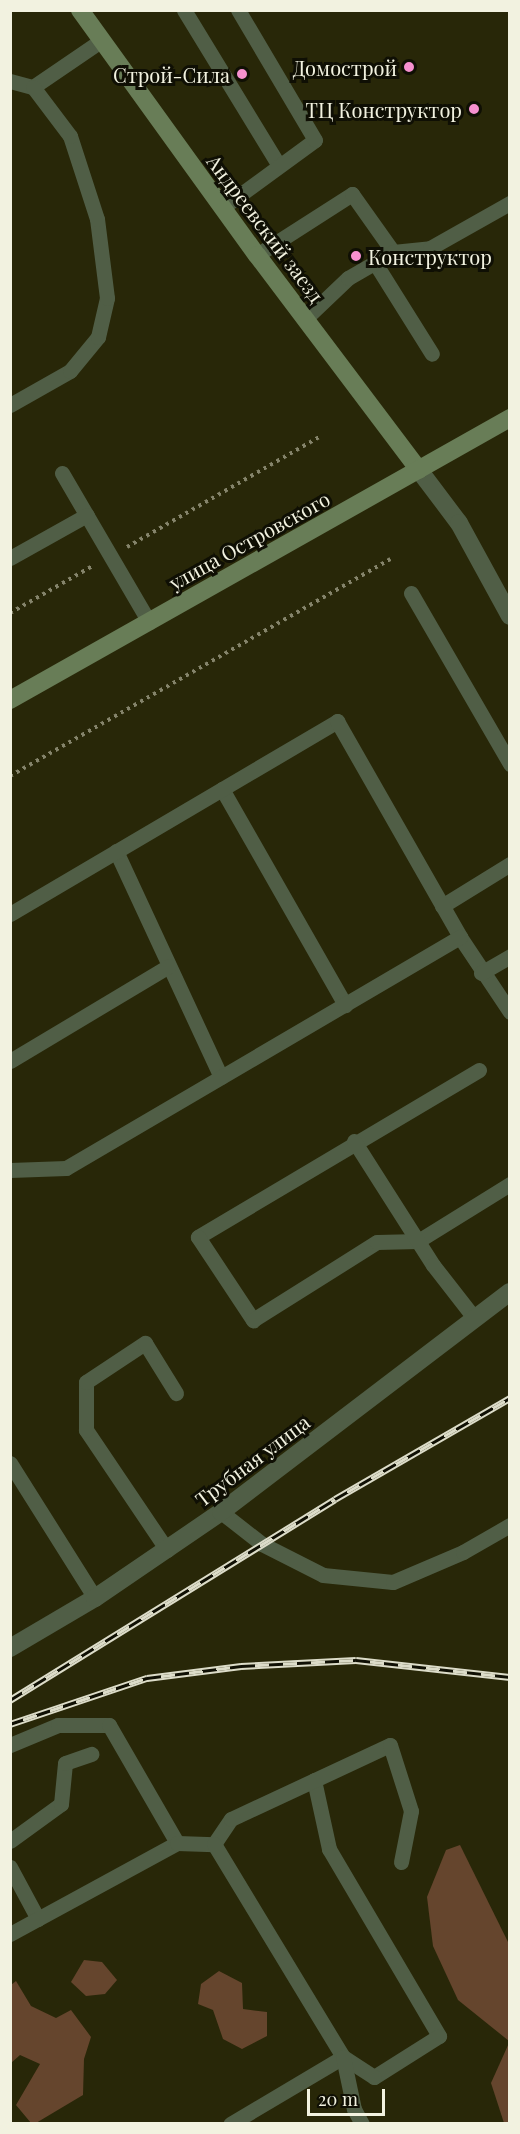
<!DOCTYPE html>
<html>
<head>
<meta charset="utf-8">
<style>
  body { margin:0 }
  #map { position:relative; width:520px; height:2134px; overflow:hidden; background:#282708; font-family:"Playfair Display",serif }
  div>[style] { position:absolute }
  .green>* { inset:0; background:#65452d }
  .path>* { height:4px; margin-top:-2px; transform-origin:0; background:repeating-linear-gradient(90deg,#85846b 0 3px,transparent 0 7.5px) }
  .lane>* { height:15px; margin:-7.5px; padding:0 7.5px; transform-origin:7.5px; border-radius:7.5px; background:#505e46 }
  .street>* { height:18px; margin:-9px; padding:0 9px; transform-origin:9px; border-radius:9px; background:#505e46 }
  .secondary>* { height:18px; margin:-9px; padding:0 9px; transform-origin:9px; border-radius:9px; background:#687d57 }
  .rail>* { height:7px; margin-top:-3.5px; transform-origin:0; background:repeating-linear-gradient(90deg,#0f0f04 0 14px,#dcdcc9 0 28px); box-sizing:border-box; border-block:2px solid #dcdcc9 }
  .dots>* { width:16px; height:16px; translate:-50% -50%; box-sizing:border-box; border:3px solid #0f0f04; border-radius:50% }
  span { translate:-50% -50%; white-space:nowrap; text-align:center; line-height:1.15; -webkit-text-stroke:6px #0f0f04; paint-order:stroke }
  .poi-label { font-size:20px; color:#f2f2e0 }
  .right { translate:-100% -50%; text-align:right }
  .left { translate:0 -50%; text-align:left }
  .street-label { font-size:20px; color:#f2f2e0 }
  .frame { position:absolute; inset:0; border:12px solid #f2f2e0; pointer-events:none }
  .scale { position:absolute; left:307px; top:2089px; width:78px; height:27px; box-sizing:border-box; border:3px solid #f2f2e0; border-top:0; padding-left:8px; font-size:18px; line-height:21px; white-space:nowrap; color:#f2f2e0; -webkit-text-stroke:4px #0f0f04; paint-order:stroke }
</style>
</head>
<body>
<div id="map">
  <div class="green">
    <i style="clip-path:polygon(460px 1845px,509px 1944px,509px 2041px,458px 2000px,433px 1946px,427px 1897px,446px 1850px)"></i>
    <i style="clip-path:polygon(84px 1960px,102px 1962px,117px 1980px,105px 1994px,86px 1996px,71px 1982px)"></i>
    <i style="clip-path:polygon(219px 1971px,242px 1983px,243px 2009px,267px 2012px,267px 2036px,242px 2049px,223px 2039px,213px 2010px,198px 2004px,201px 1984px)"></i>
    <i style="clip-path:polygon(16px 1981px,31px 2006px,56px 2018px,71px 2010px,91px 2037px,84px 2059px,83px 2095px,36px 2123px,31px 2123px,16px 2105px,40px 2064px,20px 2055px,11px 2063px,11px 1985px)"></i>
    <i style="clip-path:polygon(509px 2043px,509px 2123px,504px 2123px,491px 2083px)"></i>
  </div>
  <div class="path">
    <i style="left:127px;top:547px;width:221px;rotate:-29.8deg"></i>
    <i style="left:10px;top:613px;width:97px;rotate:-29.7deg"></i>
    <i style="left:10px;top:776px;width:438px;rotate:-29.7deg"></i>
  </div>
  <div class="lane">
    <i style="left:184px;top:10px;width:180px;rotate:58.6deg"></i>
    <i style="left:10px;top:81px;width:24px;rotate:15deg"></i>
    <i style="left:33px;top:87px;width:83px;rotate:-34.3deg"></i>
    <i style="left:222px;top:208px;width:115px;rotate:-36.2deg"></i>
    <i style="left:315px;top:140px;width:151px;rotate:-120.6deg"></i>
    <i style="left:257px;top:255px;width:113px;rotate:-32.7deg"></i>
    <i style="left:352px;top:194px;width:71px;rotate:54.7deg"></i>
    <i style="left:375px;top:263px;width:107px;rotate:57.9deg"></i>
    <i style="left:306px;top:318px;width:58px;rotate:-43.6deg"></i>
    <i style="left:348px;top:278px;width:52px;rotate:-30deg"></i>
    <i style="left:393px;top:252px;width:37px;rotate:-6deg"></i>
    <i style="left:430px;top:248px;width:92px;rotate:-29.4deg"></i>
    <i style="left:10px;top:405px;width:69px;rotate:-29.5deg"></i>
    <i style="left:70px;top:371px;width:44px;rotate:-50.5deg"></i>
    <i style="left:98px;top:337px;width:40px;rotate:-77deg"></i>
    <i style="left:107px;top:298px;width:80px;rotate:-97.2deg"></i>
    <i style="left:97px;top:219px;width:87px;rotate:-108deg"></i>
    <i style="left:70px;top:136px;width:61px;rotate:-127.1deg"></i>
    <i style="left:62px;top:473px;width:173px;rotate:59.7deg"></i>
    <i style="left:10px;top:558px;width:88px;rotate:-29.2deg"></i>
    <i style="left:411px;top:593px;width:198px;rotate:59.9deg"></i>
    <i style="left:222px;top:789px;width:249px;rotate:60.3deg"></i>
    <i style="left:116px;top:851px;width:249px;rotate:65.1deg"></i>
    <i style="left:442px;top:906px;width:80px;rotate:-31.7deg"></i>
    <i style="left:10px;top:914px;width:380px;rotate:-30.5deg"></i>
    <i style="left:337px;top:721px;width:249px;rotate:60.3deg"></i>
    <i style="left:460px;top:937px;width:90px;rotate:56.3deg"></i>
    <i style="left:481px;top:973px;width:34px;rotate:-30deg"></i>
    <i style="left:10px;top:1061px;width:185px;rotate:-30.9deg"></i>
    <i style="left:479px;top:1070px;width:327px;rotate:149.3deg"></i>
    <i style="left:198px;top:1237px;width:100px;rotate:56.5deg"></i>
    <i style="left:253px;top:1320px;width:146px;rotate:-32.2deg"></i>
    <i style="left:377px;top:1242px;width:41px;rotate:-1.4deg"></i>
    <i style="left:418px;top:1241px;width:108px;rotate:-31.8deg"></i>
    <i style="left:354px;top:1141px;width:147px;rotate:57.5deg"></i>
    <i style="left:433px;top:1265px;width:68px;rotate:52.1deg"></i>
    <i style="left:10px;top:1170px;width:56px;rotate:-2deg"></i>
    <i style="left:66px;top:1168px;width:457px;rotate:-30.4deg"></i>
    <i style="left:10px;top:1463px;width:160px;rotate:57.8deg"></i>
    <i style="left:221px;top:1512px;width:52px;rotate:38deg"></i>
    <i style="left:262px;top:1544px;width:68px;rotate:26.9deg"></i>
    <i style="left:323px;top:1575px;width:70px;rotate:5.7deg"></i>
    <i style="left:393px;top:1582px;width:76px;rotate:-23.2deg"></i>
    <i style="left:463px;top:1552px;width:54px;rotate:-29.9deg"></i>
    <i style="left:167px;top:1550px;width:145px;rotate:-124deg"></i>
    <i style="left:86px;top:1430px;width:48px;rotate:-90deg"></i>
    <i style="left:86px;top:1382px;width:71px;rotate:-33.5deg"></i>
    <i style="left:145px;top:1343px;width:59px;rotate:58.2deg"></i>
    <i style="left:10px;top:1745px;width:52px;rotate:-22.6deg"></i>
    <i style="left:58px;top:1725px;width:51px"></i>
    <i style="left:109px;top:1725px;width:136px;rotate:60deg"></i>
    <i style="left:314px;top:1780px;width:71px;rotate:77.7deg"></i>
    <i style="left:329px;top:1849px;width:217px;rotate:59.5deg"></i>
    <i style="left:439px;top:2036px;width:77px;rotate:147.8deg"></i>
    <i style="left:374px;top:2077px;width:37px;rotate:-147deg"></i>
    <i style="left:10px;top:1841px;width:63px;rotate:-36deg"></i>
    <i style="left:61px;top:1804px;width:41px;rotate:-84.4deg"></i>
    <i style="left:65px;top:1763px;width:28px;rotate:-19deg"></i>
    <i style="left:214px;top:1844px;width:30px;rotate:-56deg"></i>
    <i style="left:231px;top:1819px;width:175px;rotate:-25deg"></i>
    <i style="left:390px;top:1745px;width:69px;rotate:72.3deg"></i>
    <i style="left:411px;top:1811px;width:52px;rotate:101.1deg"></i>
    <i style="left:10px;top:1867px;width:59px;rotate:61.7deg"></i>
    <i style="left:10px;top:1934px;width:190px;rotate:-28.6deg"></i>
    <i style="left:177px;top:1843px;width:37px;rotate:2deg"></i>
    <i style="left:214px;top:1844px;width:249px;rotate:58.8deg"></i>
    <i style="left:343px;top:2057px;width:131px;rotate:149.3deg"></i>
    <i style="left:343px;top:2057px;width:53px;rotate:78.1deg"></i>
    <i style="left:354px;top:2109px;width:17px;rotate:62deg"></i>
  </div>
  <div class="street">
    <i style="left:419px;top:470px;width:66px;rotate:53deg"></i>
    <i style="left:459px;top:523px;width:106px;rotate:61.3deg"></i>
    <i style="left:10px;top:1648px;width:99px;rotate:-30.5deg"></i>
    <i style="left:95px;top:1598px;width:153px;rotate:-34.3deg"></i>
    <i style="left:221px;top:1512px;width:363px;rotate:-37.3deg"></i>
  </div>
  <div class="secondary">
    <i style="left:80px;top:10px;width:302px;rotate:54.2deg"></i>
    <i style="left:257px;top:255px;width:269px;rotate:53deg"></i>
    <i style="left:10px;top:700px;width:574px;rotate:-29.42deg"></i>
  </div>
  <div class="rail">
    <i style="left:10px;top:1700px;width:382px;rotate:-31.7deg"></i>
    <i style="left:335px;top:1499px;width:202px;rotate:-30deg"></i>
    <i style="left:10px;top:1724px;width:145px;rotate:-18.6deg"></i>
    <i style="left:147px;top:1678px;width:95px;rotate:-7.3deg"></i>
    <i style="left:241px;top:1666px;width:115px;rotate:-3deg"></i>
    <i style="left:356px;top:1660px;width:155px;rotate:6.3deg"></i>
  </div>
  <div class="dots">
    <i style="left:409px;top:67px;background:#f690cf"></i>
    <i style="left:242px;top:74px;background:#f690cf"></i>
    <i style="left:474px;top:109px;background:#f690cf"></i>
    <i style="left:356px;top:256px;background:#f690cf"></i>
  </div>
  <div class="poi-label">
    <span class="right" style="left:397px;top:67px">Домострой</span>
    <span class="right" style="left:230px;top:74px">Строй-Сила</span>
    <span class="right" style="left:462px;top:109px">ТЦ Конструктор</span>
    <span class="left" style="left:368px;top:256px">Конструктор</span>
  </div>
  <div class="street-label">
    <span style="left:266px;top:228px;rotate:53deg">Андреевский заезд</span>
    <span style="left:249px;top:540px;rotate:-29deg">улица Островского</span>
    <span style="left:252px;top:1460px;rotate:-37deg">Трубная улица</span>
  </div>
  <div class="frame"></div>
  <div class="scale">20 m</div>
</div>
</body>
</html>
